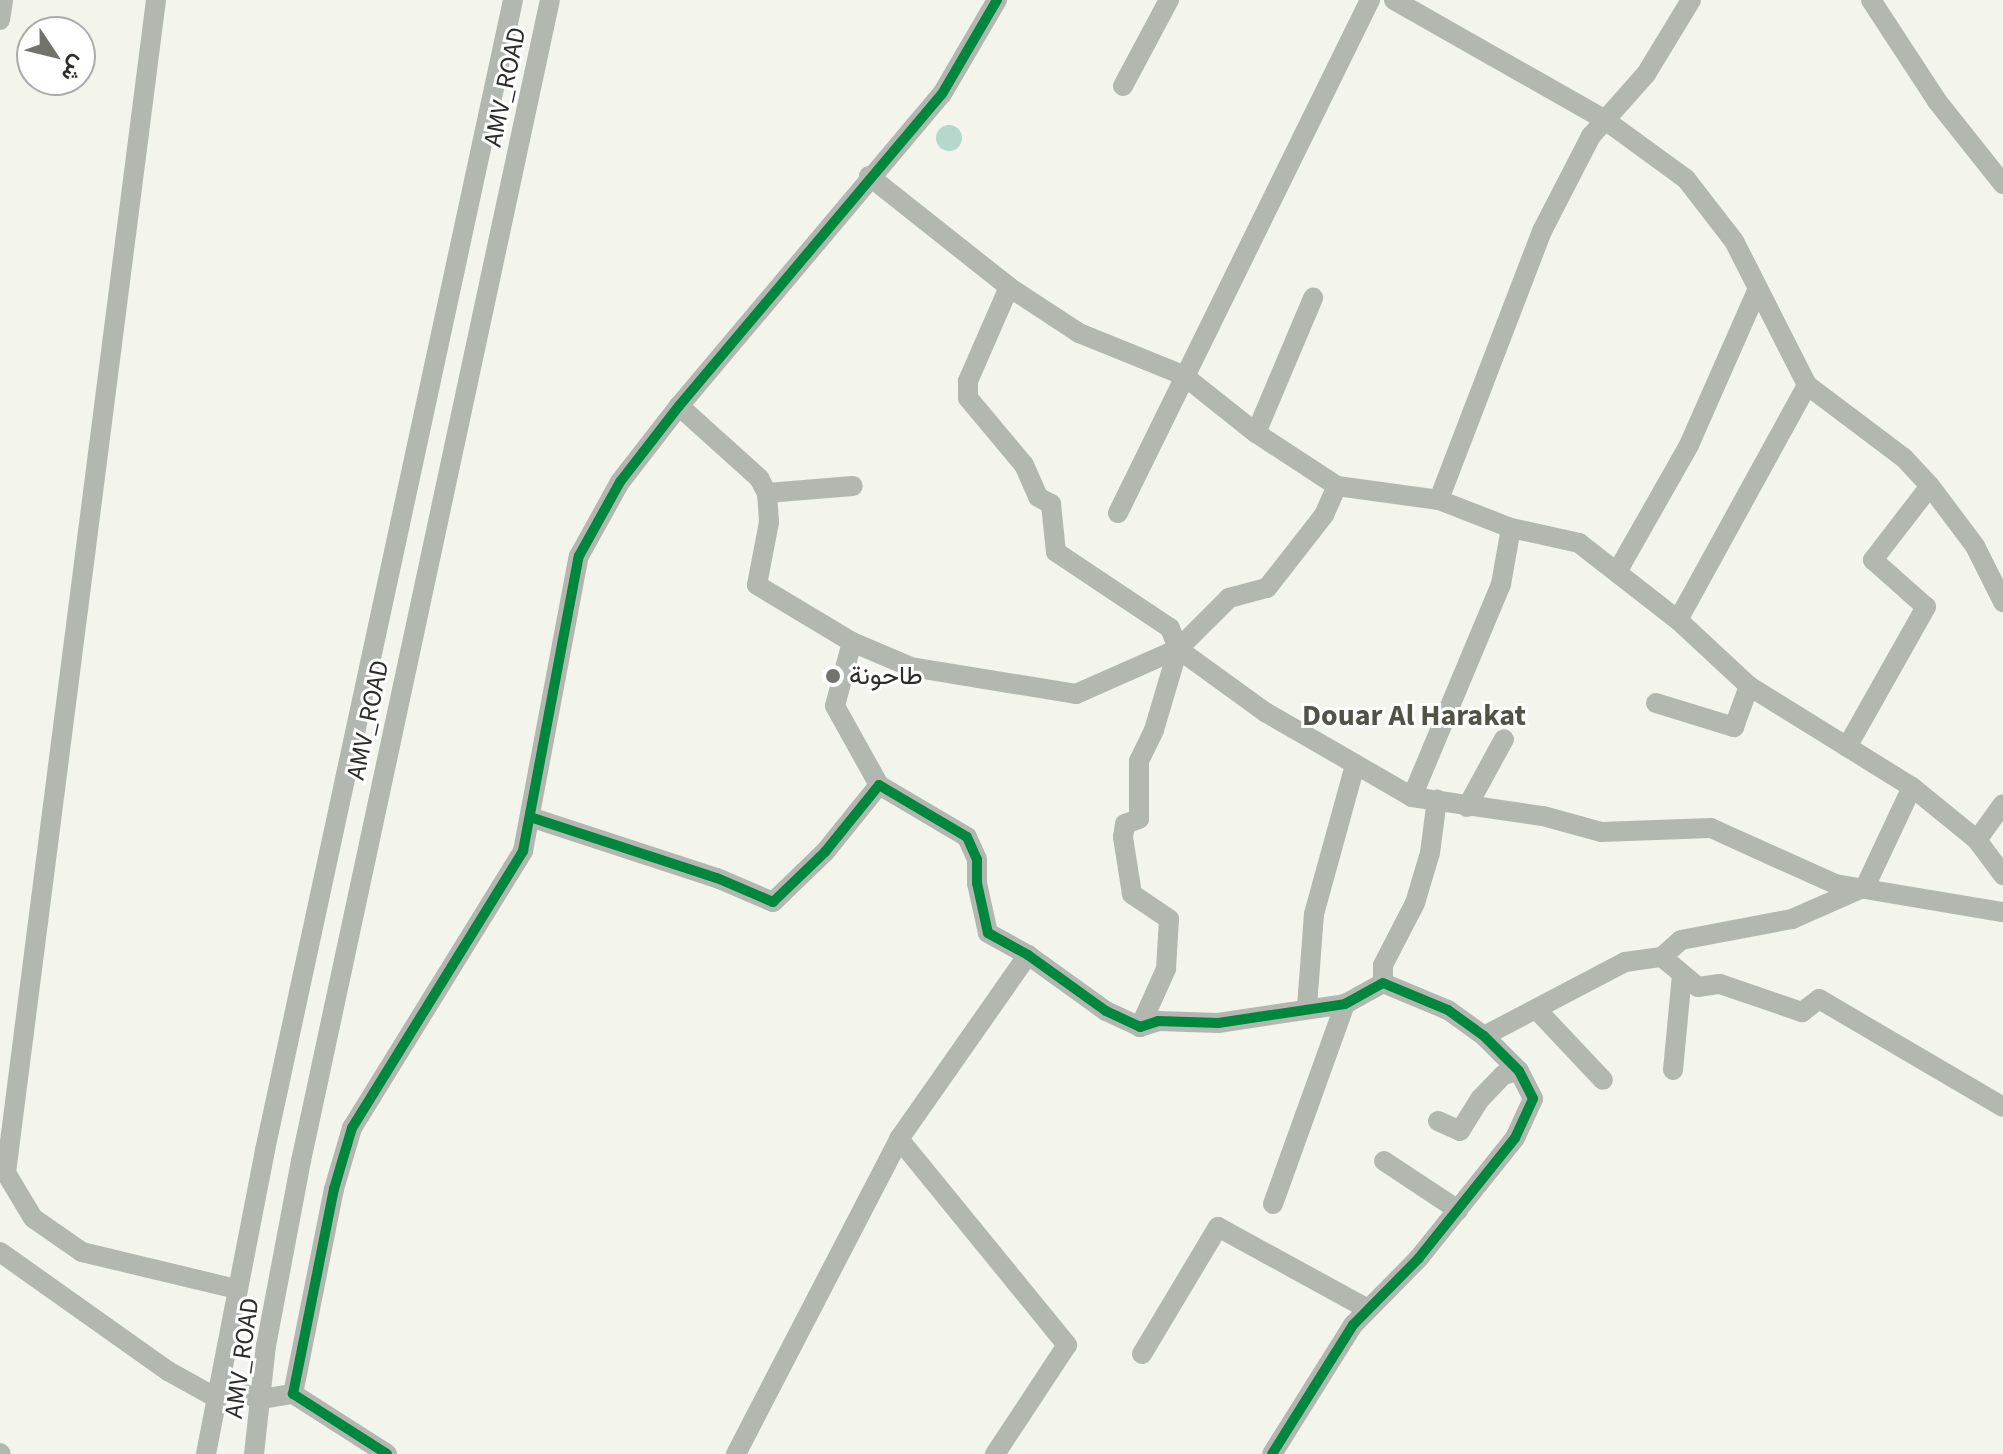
<!DOCTYPE html>
<html>
<head>
<meta charset="utf-8">
<style>
  body { margin:0 }
  #map { position:relative; width:2003px; height:1454px; overflow:hidden; background:#f3f4ec; font-family:"Source Sans 3",Vazirmatn,sans-serif }
  div>[style] { position:absolute }
  .water>* { inset:0; background:#b4d8cc }
  .round { border-radius:50% }
  .street>* { height:20px; margin:-10px; padding:0 10px; transform-origin:10px; border-radius:10px; background:#b2b8b0 }
  .cycleway>* { height:10px; margin:-5px; padding:0 5px; transform-origin:5px; border-radius:5px; background:#00873e }
  .dots>* { width:22px; height:22px; translate:-50% -50%; box-sizing:border-box; border:4px solid #fff; border-radius:50% }
  span { translate:-50% -50%; white-space:nowrap; text-align:center; line-height:1.15; -webkit-text-stroke:6px #fff; paint-order:stroke }
  .street-label { font-size:26px; color:#2c2d27 }
  .poi-label { font-size:26px; color:#2c2d27 }
  .left { translate:0 -50%; text-align:left }
  .quarter-label { font-size:30px; color:#505346; font-weight:700 }
  .north { position:absolute; left:16px; top:16px; width:80px; height:80px; box-sizing:border-box; background:#fff; border:2px solid #ababa9; border-radius:50%; rotate:125deg; font-size:22px; font-weight:700; line-height:32px; text-align:center; color:#2c2d27 }
  .north::after { content:''; display:block; margin:auto; width:28px; height:36px; background:#72736c; clip-path:polygon(50% 0,100% 100%,50% 72%,0 100%) }
</style>
</head>
<body>
<div id="map">
  <div class="water">
    <i class="round" style="left:936px;top:125px;width:26px;height:26px"></i>
  </div>
  <div class="street">
    <i style="left:156px;top:0;width:1183px;rotate:97.29deg"></i>
    <i style="left:6px;top:1173px;width:52px;rotate:59deg"></i>
    <i style="left:33px;top:1218px;width:60px;rotate:34.8deg"></i>
    <i style="left:82px;top:1252px;width:158px;rotate:13.5deg"></i>
    <i style="left:1394px;top:0;width:243px;rotate:29.6deg"></i>
    <i style="left:1605px;top:120px;width:100px;rotate:36.1deg"></i>
    <i style="left:1686px;top:179px;width:78px;rotate:52.3deg"></i>
    <i style="left:1734px;top:241px;width:161px;rotate:63.1deg"></i>
    <i style="left:1691px;top:0;width:87px;rotate:121.3deg"></i>
    <i style="left:1646px;top:74px;width:83px;rotate:131.6deg"></i>
    <i style="left:1591px;top:136px;width:107px;rotate:117.3deg"></i>
    <i style="left:1542px;top:231px;width:288px;rotate:111deg"></i>
    <i style="left:1439px;top:500px;width:77px;rotate:21.3deg"></i>
    <i style="left:1511px;top:528px;width:70px;rotate:12.4deg"></i>
    <i style="left:1579px;top:543px;width:125px;rotate:37.9deg"></i>
    <i style="left:1678px;top:620px;width:97px;rotate:42.9deg"></i>
    <i style="left:1749px;top:686px;width:192px;rotate:31.8deg"></i>
    <i style="left:1912px;top:787px;width:84px;rotate:39.2deg"></i>
    <i style="left:1977px;top:840px;width:44px;rotate:53.4deg"></i>
    <i style="left:1871px;top:0;width:121px;rotate:56.8deg"></i>
    <i style="left:1937px;top:101px;width:106px;rotate:51.5deg"></i>
    <i style="left:0;top:20px;width:20px;rotate:-81deg"></i>
    <i style="left:1123px;top:86px;width:98px;rotate:-61.9deg"></i>
    <i style="left:869px;top:176px;width:179px;rotate:38.4deg"></i>
    <i style="left:1009px;top:287px;width:84px;rotate:33.3deg"></i>
    <i style="left:1079px;top:333px;width:112px;rotate:22deg"></i>
    <i style="left:1183px;top:375px;width:93px;rotate:38.5deg"></i>
    <i style="left:1256px;top:433px;width:97px;rotate:33.2deg"></i>
    <i style="left:1337px;top:486px;width:103px;rotate:7.8deg"></i>
    <i style="left:1009px;top:287px;width:103px;rotate:113.6deg"></i>
    <i style="left:968px;top:381px;width:17px;rotate:90deg"></i>
    <i style="left:968px;top:398px;width:87px;rotate:50.1deg"></i>
    <i style="left:1024px;top:465px;width:35px;rotate:66deg"></i>
    <i style="left:1038px;top:497px;width:15px;rotate:28deg"></i>
    <i style="left:1051px;top:504px;width:48px;rotate:84.1deg"></i>
    <i style="left:1056px;top:552px;width:137px;rotate:33.7deg"></i>
    <i style="left:1170px;top:628px;width:22px;rotate:69deg"></i>
    <i style="left:1178px;top:649px;width:107px;rotate:35.9deg"></i>
    <i style="left:1265px;top:712px;width:170px;rotate:30deg"></i>
    <i style="left:1412px;top:797px;width:132px;rotate:8.3deg"></i>
    <i style="left:1543px;top:816px;width:60px;rotate:15.4deg"></i>
    <i style="left:1601px;top:832px;width:110px;rotate:-2.1deg"></i>
    <i style="left:1711px;top:828px;width:136px;rotate:24.3deg"></i>
    <i style="left:1835px;top:884px;width:170px;rotate:9.5deg"></i>
    <i style="left:679px;top:406px;width:108px;rotate:42deg"></i>
    <i style="left:759px;top:478px;width:17px;rotate:62deg"></i>
    <i style="left:767px;top:493px;width:29px;rotate:86deg"></i>
    <i style="left:769px;top:522px;width:64px;rotate:100.8deg"></i>
    <i style="left:757px;top:585px;width:111px;rotate:31deg"></i>
    <i style="left:852px;top:642px;width:64px;rotate:23deg"></i>
    <i style="left:911px;top:667px;width:167px;rotate:9.3deg"></i>
    <i style="left:1076px;top:694px;width:111px;rotate:-23.8deg"></i>
    <i style="left:1178px;top:649px;width:72px;rotate:-45deg"></i>
    <i style="left:1229px;top:598px;width:39px;rotate:-15deg"></i>
    <i style="left:1267px;top:588px;width:93px;rotate:-52deg"></i>
    <i style="left:1324px;top:515px;width:32px;rotate:-66deg"></i>
    <i style="left:1256px;top:433px;width:147px;rotate:-67.1deg"></i>
    <i style="left:767px;top:493px;width:86px;rotate:-4.7deg"></i>
    <i style="left:1118px;top:513px;width:572px;rotate:-63.84deg"></i>
    <i style="left:1617px;top:572px;width:146px;rotate:-60.4deg"></i>
    <i style="left:1689px;top:445px;width:168px;rotate:-66.2deg"></i>
    <i style="left:1678px;top:620px;width:268px;rotate:-61.2deg"></i>
    <i style="left:1807px;top:385px;width:121px;rotate:37deg"></i>
    <i style="left:1904px;top:458px;width:38px;rotate:47deg"></i>
    <i style="left:1930px;top:486px;width:75px;rotate:53.1deg"></i>
    <i style="left:1975px;top:546px;width:63px;rotate:63.4deg"></i>
    <i style="left:852px;top:642px;width:66px;rotate:104.9deg"></i>
    <i style="left:835px;top:706px;width:90px;rotate:60.9deg"></i>
    <i style="left:1656px;top:703px;width:82px;rotate:17.1deg"></i>
    <i style="left:1734px;top:727px;width:44px;rotate:-69.9deg"></i>
    <i style="left:1847px;top:747px;width:161px;rotate:-60.6deg"></i>
    <i style="left:1926px;top:607px;width:71px;rotate:-138.4deg"></i>
    <i style="left:1873px;top:560px;width:93px;rotate:-52.4deg"></i>
    <i style="left:1412px;top:797px;width:231px;rotate:-67.3deg"></i>
    <i style="left:1501px;top:584px;width:57px;rotate:-79.9deg"></i>
    <i style="left:1467px;top:807px;width:77px;rotate:-61.4deg"></i>
    <i style="left:530px;top:817px;width:197px;rotate:18.1deg"></i>
    <i style="left:717px;top:878px;width:61px;rotate:23.2deg"></i>
    <i style="left:773px;top:902px;width:72px;rotate:-43.9deg"></i>
    <i style="left:825px;top:852px;width:86px;rotate:-51.1deg"></i>
    <i style="left:879px;top:785px;width:102px;rotate:30.6deg"></i>
    <i style="left:967px;top:837px;width:24px;rotate:66deg"></i>
    <i style="left:977px;top:859px;width:24px;rotate:90deg"></i>
    <i style="left:977px;top:883px;width:51px;rotate:77.6deg"></i>
    <i style="left:988px;top:933px;width:46px;rotate:28.8deg"></i>
    <i style="left:1028px;top:955px;width:96px;rotate:35.7deg"></i>
    <i style="left:1106px;top:1011px;width:38px;rotate:25deg"></i>
    <i style="left:1140px;top:1027px;width:19px;rotate:-18deg"></i>
    <i style="left:1158px;top:1021px;width:60px;rotate:1.9deg"></i>
    <i style="left:1218px;top:1023px;width:128px;rotate:-8.5deg"></i>
    <i style="left:1345px;top:1004px;width:43px;rotate:-28.9deg"></i>
    <i style="left:1383px;top:983px;width:70px;rotate:22.6deg"></i>
    <i style="left:1448px;top:1010px;width:44px;rotate:35.8deg"></i>
    <i style="left:1484px;top:1036px;width:49px;rotate:45deg"></i>
    <i style="left:1519px;top:1071px;width:31px;rotate:63deg"></i>
    <i style="left:1533px;top:1099px;width:43px;rotate:114.8deg"></i>
    <i style="left:1515px;top:1138px;width:154px;rotate:128.7deg"></i>
    <i style="left:1419px;top:1258px;width:94px;rotate:134.6deg"></i>
    <i style="left:1353px;top:1325px;width:152px;rotate:122.1deg"></i>
    <i style="left:1977px;top:840px;width:44px;rotate:-54.2deg"></i>
    <i style="left:1662px;top:957px;width:47px;rotate:39.8deg"></i>
    <i style="left:1698px;top:987px;width:22px;rotate:-8deg"></i>
    <i style="left:1720px;top:984px;width:87px;rotate:18.9deg"></i>
    <i style="left:1802px;top:1012px;width:21px;rotate:-37deg"></i>
    <i style="left:1819px;top:999px;width:213px;rotate:30.4deg"></i>
    <i style="left:1383px;top:983px;width:18px;rotate:-90deg"></i>
    <i style="left:1383px;top:965px;width:70px;rotate:-62.7deg"></i>
    <i style="left:1415px;top:903px;width:52px;rotate:-73.3deg"></i>
    <i style="left:1430px;top:853px;width:54px;rotate:-82.6deg"></i>
    <i style="left:1307px;top:1007px;width:93px;rotate:-85.7deg"></i>
    <i style="left:1314px;top:914px;width:155px;rotate:-74.6deg"></i>
    <i style="left:1537px;top:1010px;width:96px;rotate:46.7deg"></i>
    <i style="left:1140px;top:1027px;width:64px;rotate:-65.9deg"></i>
    <i style="left:1166px;top:969px;width:50px;rotate:-86.6deg"></i>
    <i style="left:1169px;top:919px;width:45px;rotate:-146deg"></i>
    <i style="left:1132px;top:894px;width:58px;rotate:-99deg"></i>
    <i style="left:1123px;top:837px;width:13px;rotate:-81deg"></i>
    <i style="left:1125px;top:824px;width:15px;rotate:-20deg"></i>
    <i style="left:1139px;top:819px;width:58px;rotate:-90deg"></i>
    <i style="left:1139px;top:761px;width:34px;rotate:-64deg"></i>
    <i style="left:1154px;top:730px;width:84px;rotate:-73.5deg"></i>
    <i style="left:1484px;top:1036px;width:159px;rotate:-27.7deg"></i>
    <i style="left:1625px;top:962px;width:37px;rotate:-8deg"></i>
    <i style="left:1662px;top:957px;width:25px;rotate:-42deg"></i>
    <i style="left:1681px;top:940px;width:113px;rotate:-10.7deg"></i>
    <i style="left:1792px;top:919px;width:80px;rotate:-23.7deg"></i>
    <i style="left:1865px;top:887px;width:110px;rotate:-64.8deg"></i>
    <i style="left:1673px;top:1070px;width:96px;rotate:-84.6deg"></i>
    <i style="left:1438px;top:1121px;width:24px;rotate:24deg"></i>
    <i style="left:1460px;top:1131px;width:38px;rotate:-58deg"></i>
    <i style="left:1480px;top:1099px;width:33px;rotate:-46deg"></i>
    <i style="left:1503px;top:1075px;width:16px;rotate:-14deg"></i>
    <i style="left:899px;top:1139px;width:266px;rotate:50.8deg"></i>
    <i style="left:1067px;top:1345px;width:131px;rotate:123.4deg"></i>
    <i style="left:1384px;top:1161px;width:89px;rotate:33.5deg"></i>
    <i style="left:1273px;top:1204px;width:213px;rotate:-70.2deg"></i>
    <i style="left:0;top:1252px;width:206px;rotate:35.3deg"></i>
    <i style="left:168px;top:1371px;width:54px;rotate:29deg"></i>
    <i style="left:215px;top:1397px;width:21px;rotate:-17deg"></i>
    <i style="left:235px;top:1391px;width:27px;rotate:17deg"></i>
    <i style="left:261px;top:1399px;width:32px;rotate:-9deg"></i>
    <i style="left:1142px;top:1354px;width:148px;rotate:-59.1deg"></i>
    <i style="left:1218px;top:1227px;width:171px;rotate:28.7deg"></i>
    <i style="left:0;top:1453px;width:1px;rotate:45deg"></i>
    <i style="left:206px;top:1454px;width:310px;rotate:-79deg"></i>
    <i style="left:265px;top:1150px;width:1176px;rotate:-77.83deg"></i>
    <i style="left:254px;top:1454px;width:109px;rotate:-83.7deg"></i>
    <i style="left:266px;top:1346px;width:188px;rotate:-79.3deg"></i>
    <i style="left:301px;top:1161px;width:1187px;rotate:-77.9deg"></i>
    <i style="left:387px;top:1454px;width:112px;rotate:-147.4deg"></i>
    <i style="left:293px;top:1394px;width:209px;rotate:-78.7deg"></i>
    <i style="left:334px;top:1189px;width:64px;rotate:-73.6deg"></i>
    <i style="left:352px;top:1128px;width:326px;rotate:-58.3deg"></i>
    <i style="left:523px;top:851px;width:300px;rotate:-79.3deg"></i>
    <i style="left:579px;top:556px;width:85px;rotate:-61deg"></i>
    <i style="left:620px;top:482px;width:96px;rotate:-52.2deg"></i>
    <i style="left:679px;top:406px;width:408px;rotate:-49.9deg"></i>
    <i style="left:942px;top:94px;width:109px;rotate:-59.7deg"></i>
    <i style="left:736px;top:1454px;width:355px;rotate:-62.6deg"></i>
    <i style="left:899px;top:1139px;width:225px;rotate:-55deg"></i>
  </div>
  <div class="cycleway">
    <i style="left:530px;top:817px;width:197px;rotate:18.1deg"></i>
    <i style="left:717px;top:878px;width:61px;rotate:23.2deg"></i>
    <i style="left:773px;top:902px;width:72px;rotate:-43.9deg"></i>
    <i style="left:825px;top:852px;width:86px;rotate:-51.1deg"></i>
    <i style="left:879px;top:785px;width:102px;rotate:30.6deg"></i>
    <i style="left:967px;top:837px;width:24px;rotate:66deg"></i>
    <i style="left:977px;top:859px;width:24px;rotate:90deg"></i>
    <i style="left:977px;top:883px;width:51px;rotate:77.6deg"></i>
    <i style="left:988px;top:933px;width:46px;rotate:28.8deg"></i>
    <i style="left:1028px;top:955px;width:96px;rotate:35.7deg"></i>
    <i style="left:1106px;top:1011px;width:38px;rotate:25deg"></i>
    <i style="left:1140px;top:1027px;width:19px;rotate:-18deg"></i>
    <i style="left:1158px;top:1021px;width:60px;rotate:1.9deg"></i>
    <i style="left:1218px;top:1023px;width:128px;rotate:-8.5deg"></i>
    <i style="left:1345px;top:1004px;width:43px;rotate:-28.9deg"></i>
    <i style="left:1383px;top:983px;width:70px;rotate:22.6deg"></i>
    <i style="left:1448px;top:1010px;width:44px;rotate:35.8deg"></i>
    <i style="left:1484px;top:1036px;width:49px;rotate:45deg"></i>
    <i style="left:1519px;top:1071px;width:31px;rotate:63deg"></i>
    <i style="left:1533px;top:1099px;width:43px;rotate:114.8deg"></i>
    <i style="left:1515px;top:1138px;width:154px;rotate:128.7deg"></i>
    <i style="left:1419px;top:1258px;width:94px;rotate:134.6deg"></i>
    <i style="left:1353px;top:1325px;width:152px;rotate:122.1deg"></i>
    <i style="left:387px;top:1454px;width:112px;rotate:-147.4deg"></i>
    <i style="left:293px;top:1394px;width:209px;rotate:-78.7deg"></i>
    <i style="left:334px;top:1189px;width:64px;rotate:-73.6deg"></i>
    <i style="left:352px;top:1128px;width:326px;rotate:-58.3deg"></i>
    <i style="left:523px;top:851px;width:300px;rotate:-79.3deg"></i>
    <i style="left:579px;top:556px;width:85px;rotate:-61deg"></i>
    <i style="left:620px;top:482px;width:96px;rotate:-52.2deg"></i>
    <i style="left:679px;top:406px;width:408px;rotate:-49.9deg"></i>
    <i style="left:942px;top:94px;width:109px;rotate:-59.7deg"></i>
  </div>
  <div class="dots">
    <i style="left:833px;top:676px;background:#72736c"></i>
  </div>
  <div class="street-label">
    <span style="left:505px;top:87px;rotate:-78deg">AMV_ROAD</span>
    <span style="left:368px;top:720px;rotate:-78deg">AMV_ROAD</span>
    <span style="left:242px;top:1358px;rotate:-82deg">AMV_ROAD</span>
  </div>
  <div class="poi-label">
    <span class="left" style="left:849px;top:676px">طاحونة</span>
  </div>
  <div class="quarter-label">
    <span style="left:1414px;top:716px">Douar Al Harakat</span>
  </div>
  <div class="north">ش</div>
</div>
</body>
</html>
